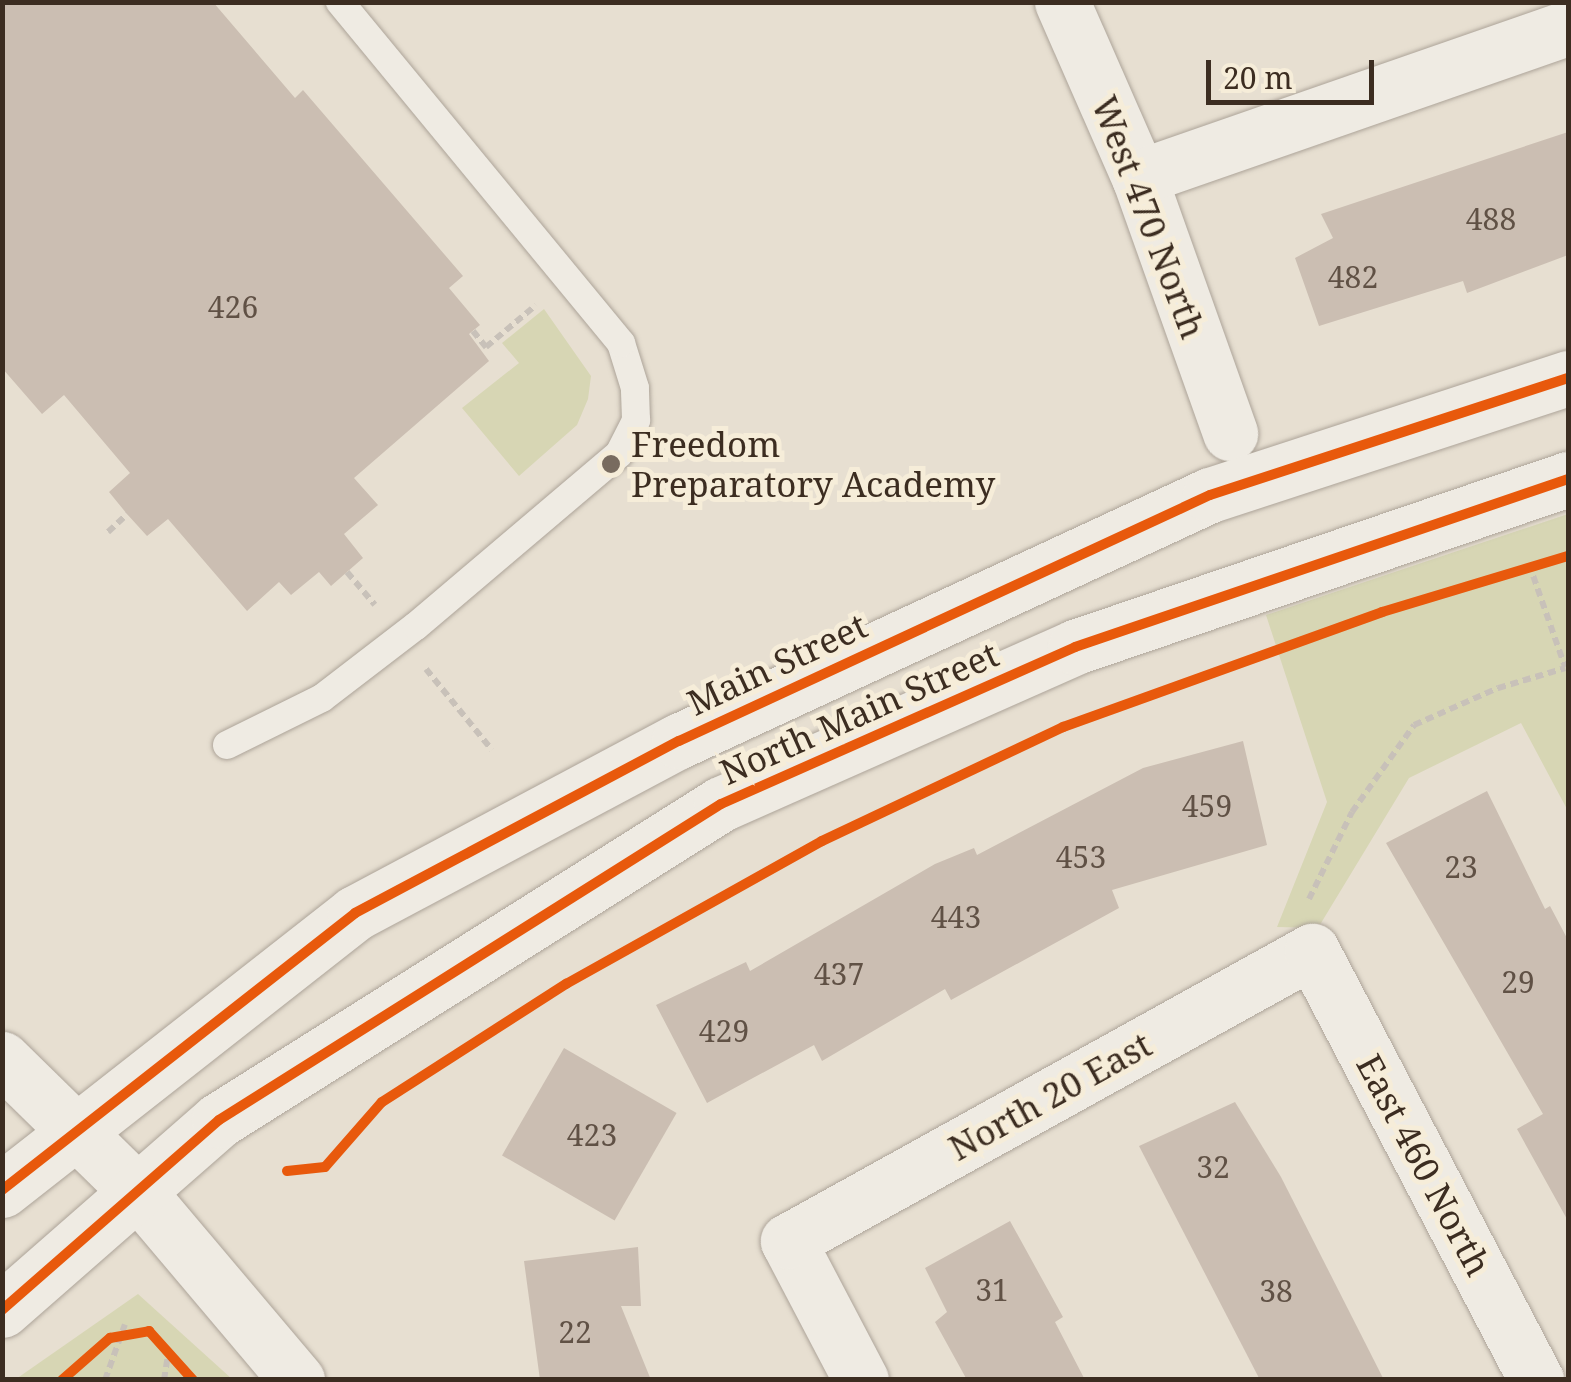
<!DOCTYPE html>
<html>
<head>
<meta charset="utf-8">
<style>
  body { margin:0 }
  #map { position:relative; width:1571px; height:1382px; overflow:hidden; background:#e7dfd1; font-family:"Noto Serif",serif }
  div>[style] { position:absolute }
  .green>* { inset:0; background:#d7d6b4 }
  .building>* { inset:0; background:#cbbeb2; transform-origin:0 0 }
  .path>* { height:6px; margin-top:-3px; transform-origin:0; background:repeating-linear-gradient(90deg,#c8c1b9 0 8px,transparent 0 13px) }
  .roads { filter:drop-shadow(0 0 2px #ada499) drop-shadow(0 0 2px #ada499) }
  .lane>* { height:28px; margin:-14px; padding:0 14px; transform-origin:14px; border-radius:14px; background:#efebe3 }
  .street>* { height:55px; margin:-27.5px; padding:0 27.5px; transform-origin:27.5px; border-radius:27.5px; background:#efebe3 }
  .secondary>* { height:55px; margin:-27.5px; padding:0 27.5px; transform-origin:27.5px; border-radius:27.5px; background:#efebe3 }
  .cycleway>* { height:10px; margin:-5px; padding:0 5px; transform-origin:5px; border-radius:5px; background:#e8590c }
  .dots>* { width:28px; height:28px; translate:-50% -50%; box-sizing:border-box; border:5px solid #f6edd9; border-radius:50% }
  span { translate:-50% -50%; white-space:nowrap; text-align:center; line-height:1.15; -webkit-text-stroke:10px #f6edd9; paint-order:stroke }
  .number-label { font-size:30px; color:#605145 }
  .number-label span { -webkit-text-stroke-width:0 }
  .street-label { font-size:35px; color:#3c2d21 }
  .poi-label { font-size:35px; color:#3c2d21 }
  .left { translate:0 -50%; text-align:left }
  .frame { position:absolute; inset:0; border:5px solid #3c2d21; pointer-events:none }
  .scale { position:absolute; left:1206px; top:60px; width:168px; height:45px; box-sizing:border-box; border:5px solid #3c2d21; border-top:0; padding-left:12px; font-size:30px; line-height:35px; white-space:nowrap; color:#3c2d21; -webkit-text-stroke:8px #f6edd9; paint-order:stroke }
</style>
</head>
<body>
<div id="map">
  <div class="green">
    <i style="clip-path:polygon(544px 309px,591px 376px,588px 399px,577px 425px,519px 476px,462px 408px,519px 363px,502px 343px)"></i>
    <i style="clip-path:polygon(1568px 514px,1568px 811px,1521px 723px,1409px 778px,1318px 928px,1277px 927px,1327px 802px,1266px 615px)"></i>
    <i style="clip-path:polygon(138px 1294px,232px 1379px,16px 1379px)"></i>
  </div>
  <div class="building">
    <i style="clip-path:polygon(2px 2px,213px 2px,295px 98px,303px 90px,463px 276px,449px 288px,480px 325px,469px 334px,489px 361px,354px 478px,378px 505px,344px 534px,363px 558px,331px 586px,319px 572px,291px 595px,279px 582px,247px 611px,168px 519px,147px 536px,127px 514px,109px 492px,130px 473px,64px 395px,42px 414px,2px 368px)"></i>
    <i style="clip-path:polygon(1568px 132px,1568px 255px,1467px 293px,1463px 281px,1319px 326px,1295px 258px,1333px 238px,1321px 214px)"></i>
    <i style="clip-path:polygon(1243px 741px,1267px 845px,1112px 890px,1119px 908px,951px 1000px,945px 989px,822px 1061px,814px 1045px,707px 1103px,656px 1005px,746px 962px,750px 971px,935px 864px,974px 848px,977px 855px,1143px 768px)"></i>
    <i style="clip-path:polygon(1487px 791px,1545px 909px,1550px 906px,1568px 940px,1568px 1221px,1517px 1129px,1543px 1114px,1386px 843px)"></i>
    <i style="left:564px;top:1048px;width:130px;height:124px;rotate:30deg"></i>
    <i style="clip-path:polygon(1235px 1102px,1281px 1177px,1384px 1380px,1260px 1380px,1139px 1146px)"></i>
    <i style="clip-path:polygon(1010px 1221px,1063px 1317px,1055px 1322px,1085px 1380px,967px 1380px,935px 1322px,947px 1312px,925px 1268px)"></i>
    <i style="clip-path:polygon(638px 1247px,641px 1306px,621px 1306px,651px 1380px,540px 1380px,524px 1261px)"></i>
  </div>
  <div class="path">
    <i style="left:473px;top:331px;width:21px;rotate:51deg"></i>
    <i style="left:486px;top:347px;width:65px;rotate:-40deg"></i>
    <i style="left:108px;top:532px;width:26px;rotate:-43deg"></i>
    <i style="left:1529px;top:564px;width:109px;rotate:70.7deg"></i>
    <i style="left:347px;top:572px;width:43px;rotate:49.7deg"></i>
    <i style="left:426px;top:669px;width:104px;rotate:50.8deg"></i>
    <i style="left:1309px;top:899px;width:97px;rotate:-63.7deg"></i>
    <i style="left:1352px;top:812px;width:107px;rotate:-54.5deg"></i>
    <i style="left:1414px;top:725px;width:92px;rotate:-23.8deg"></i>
    <i style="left:1498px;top:688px;width:70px;rotate:-16.6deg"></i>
    <i style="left:105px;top:1380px;width:59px;rotate:-70.3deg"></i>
    <i style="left:164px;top:1380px;width:32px;rotate:-81deg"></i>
  </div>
  <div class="roads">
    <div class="lane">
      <i style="left:227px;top:745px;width:106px;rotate:-26.3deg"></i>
      <i style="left:322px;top:698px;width:118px;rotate:-37.5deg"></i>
      <i style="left:416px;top:626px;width:266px;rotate:-40.3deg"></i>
      <i style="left:619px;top:454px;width:38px;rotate:-63deg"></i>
      <i style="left:636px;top:420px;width:32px;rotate:-92deg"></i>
      <i style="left:635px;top:388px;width:47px;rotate:-107.3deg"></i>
      <i style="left:621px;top:343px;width:442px;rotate:-129.5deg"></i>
    </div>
    <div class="street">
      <i style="left:1062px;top:2px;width:191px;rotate:66.3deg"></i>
      <i style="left:1139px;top:177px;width:272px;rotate:70.4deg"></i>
      <i style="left:1139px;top:177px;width:454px;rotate:-19.2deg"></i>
      <i style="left:861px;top:1380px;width:157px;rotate:-117.7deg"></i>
      <i style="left:788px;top:1241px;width:599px;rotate:-28.96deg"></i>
      <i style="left:1312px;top:951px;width:484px;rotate:62.4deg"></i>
    </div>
    <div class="secondary">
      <i style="left:2px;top:1059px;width:192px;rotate:44.4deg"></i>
      <i style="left:139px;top:1193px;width:245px;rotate:49.8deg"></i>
      <i style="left:2px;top:1190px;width:449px;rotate:-38.1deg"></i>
      <i style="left:355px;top:913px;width:367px;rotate:-28deg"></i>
      <i style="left:679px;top:741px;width:585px;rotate:-24.86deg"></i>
      <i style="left:1210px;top:495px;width:377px;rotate:-18.1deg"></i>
      <i style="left:2px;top:1310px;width:288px;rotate:-41.2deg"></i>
      <i style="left:219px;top:1120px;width:593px;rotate:-32.19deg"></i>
      <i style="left:721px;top:804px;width:387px;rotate:-23.9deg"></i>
      <i style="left:1075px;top:647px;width:521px;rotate:-18.82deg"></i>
    </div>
  </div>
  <div class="cycleway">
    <i style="left:287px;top:1171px;width:38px;rotate:-6deg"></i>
    <i style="left:325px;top:1167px;width:86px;rotate:-48.8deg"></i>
    <i style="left:382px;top:1102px;width:219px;rotate:-32.7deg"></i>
    <i style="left:566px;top:984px;width:293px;rotate:-29.2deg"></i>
    <i style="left:822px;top:841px;width:267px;rotate:-25.3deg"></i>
    <i style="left:1063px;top:727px;width:339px;rotate:-19.8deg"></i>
    <i style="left:1382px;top:612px;width:194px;rotate:-16.8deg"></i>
    <i style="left:2px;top:1190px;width:449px;rotate:-38.1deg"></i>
    <i style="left:355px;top:913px;width:367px;rotate:-28deg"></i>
    <i style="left:679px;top:741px;width:585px;rotate:-24.86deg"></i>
    <i style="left:1210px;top:495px;width:377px;rotate:-18.1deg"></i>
    <i style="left:2px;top:1310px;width:288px;rotate:-41.2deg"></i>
    <i style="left:219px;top:1120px;width:593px;rotate:-32.19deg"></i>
    <i style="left:721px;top:804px;width:387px;rotate:-23.9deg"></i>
    <i style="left:1075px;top:647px;width:521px;rotate:-18.82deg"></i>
    <i style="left:62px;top:1380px;width:64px;rotate:-41.2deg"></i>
    <i style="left:110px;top:1338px;width:40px;rotate:-10deg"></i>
    <i style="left:149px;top:1331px;width:66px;rotate:48.1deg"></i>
  </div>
  <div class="dots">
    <i style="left:611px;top:464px;background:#786b5f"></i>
  </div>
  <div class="number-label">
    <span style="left:1491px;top:219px">488</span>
    <span style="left:1353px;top:277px">482</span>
    <span style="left:233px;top:307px">426</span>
    <span style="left:1207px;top:806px">459</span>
    <span style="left:1081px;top:857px">453</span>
    <span style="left:1461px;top:867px">23</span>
    <span style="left:956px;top:917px">443</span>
    <span style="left:839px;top:974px">437</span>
    <span style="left:1518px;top:982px">29</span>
    <span style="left:724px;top:1031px">429</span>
    <span style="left:592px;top:1135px">423</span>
    <span style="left:1213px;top:1167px">32</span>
    <span style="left:992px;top:1290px">31</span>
    <span style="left:1276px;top:1291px">38</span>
    <span style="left:575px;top:1332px">22</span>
  </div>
  <div class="street-label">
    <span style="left:1149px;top:217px;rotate:69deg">West 470 North</span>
    <span style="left:777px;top:664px;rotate:-25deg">Main Street</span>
    <span style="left:859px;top:713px;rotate:-24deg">North Main Street</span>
    <span style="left:1050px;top:1096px;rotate:-29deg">North 20 East</span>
    <span style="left:1424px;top:1165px;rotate:62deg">East 460 North</span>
  </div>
  <div class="poi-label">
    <span class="left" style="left:631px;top:464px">Freedom<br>Preparatory Academy</span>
  </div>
  <div class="frame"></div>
  <div class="scale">20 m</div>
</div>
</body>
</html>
